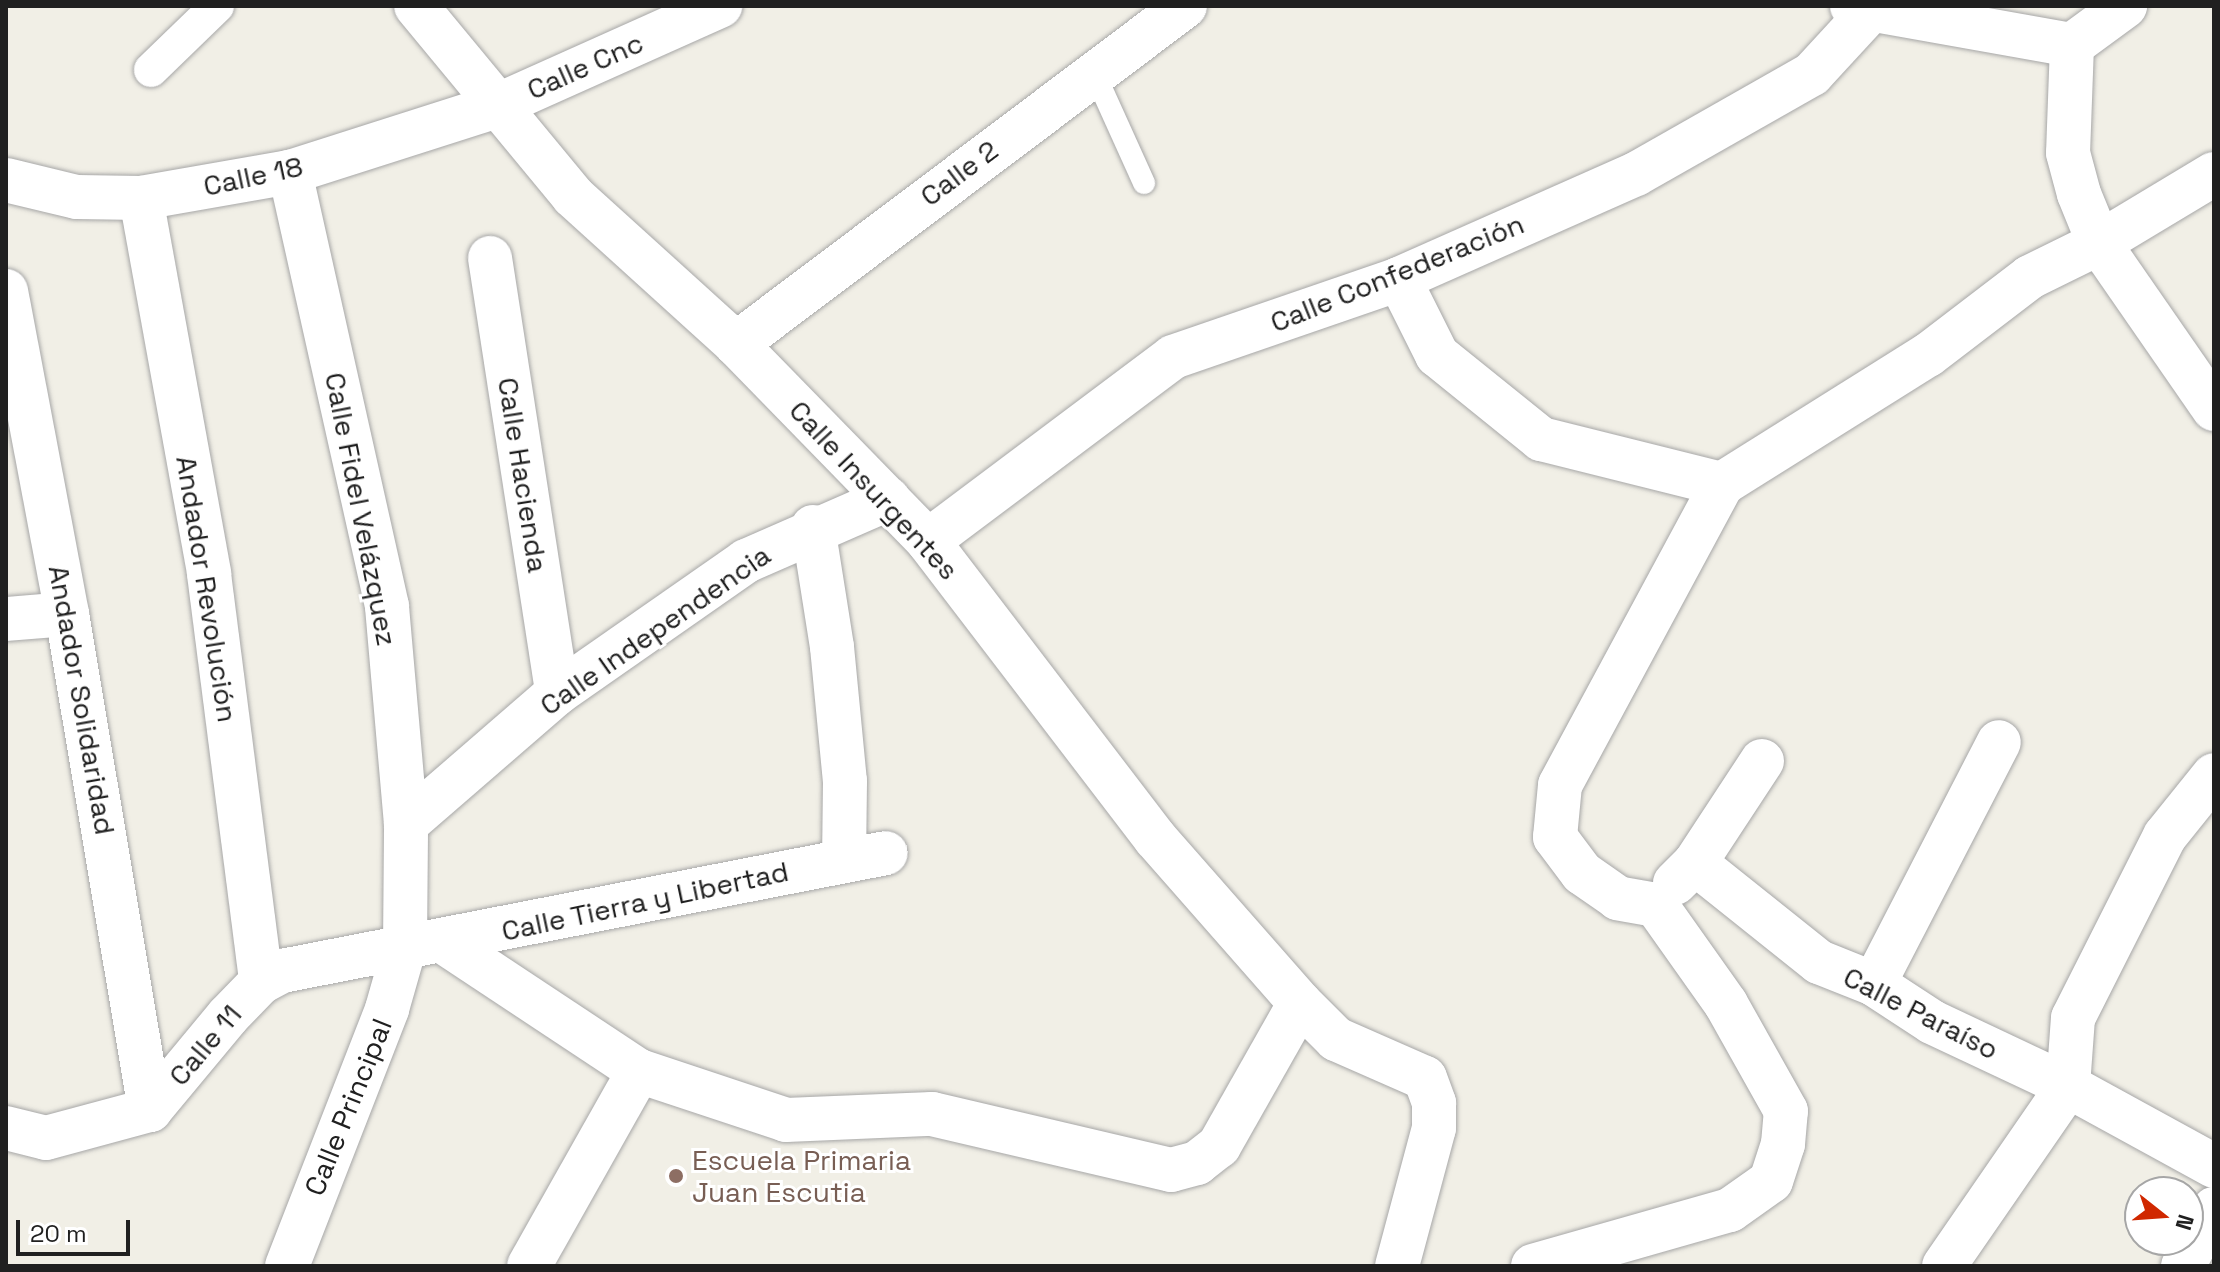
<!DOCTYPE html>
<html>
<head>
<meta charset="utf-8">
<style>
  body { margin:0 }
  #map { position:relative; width:2220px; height:1272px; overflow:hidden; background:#f1efe6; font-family:"Space Grotesk",sans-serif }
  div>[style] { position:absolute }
  .roads { filter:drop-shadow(0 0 2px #a7a7a7) drop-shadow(0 0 2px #a7a7a7) }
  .service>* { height:22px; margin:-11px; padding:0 11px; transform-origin:11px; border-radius:11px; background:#fff }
  .pedestrian>* { height:34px; margin:-17px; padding:0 17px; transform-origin:17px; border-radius:17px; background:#fff }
  .minor>* { height:44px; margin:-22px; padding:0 22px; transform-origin:22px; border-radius:22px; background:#fff }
  .dots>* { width:22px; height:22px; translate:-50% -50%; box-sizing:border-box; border:4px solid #fff; border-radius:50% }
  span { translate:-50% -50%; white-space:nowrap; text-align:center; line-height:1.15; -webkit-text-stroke:6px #fff; paint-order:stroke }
  .street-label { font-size:28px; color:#202020 }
  .education-label { font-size:28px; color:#785e54 }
  .left { translate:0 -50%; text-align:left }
  .frame { position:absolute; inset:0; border:8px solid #202020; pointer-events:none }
  .north { position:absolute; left:2124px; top:1176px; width:80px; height:80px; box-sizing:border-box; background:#fff; border:2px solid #a6a6a6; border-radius:50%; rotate:107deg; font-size:22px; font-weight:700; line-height:32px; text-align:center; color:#202020 }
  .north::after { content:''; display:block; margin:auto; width:28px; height:36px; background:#d02800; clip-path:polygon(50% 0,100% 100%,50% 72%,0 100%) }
  .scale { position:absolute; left:16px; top:1220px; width:114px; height:36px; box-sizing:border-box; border:4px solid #202020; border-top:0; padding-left:10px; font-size:24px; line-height:28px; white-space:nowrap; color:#202020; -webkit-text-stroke:6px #fff; paint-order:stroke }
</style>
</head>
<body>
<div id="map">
  <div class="roads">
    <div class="service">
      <i style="left:1093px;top:70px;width:124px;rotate:65.7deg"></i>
    </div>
    <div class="pedestrian">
      <i style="left:151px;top:70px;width:92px;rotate:-44.1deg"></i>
    </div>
    <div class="minor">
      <i style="left:416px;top:6px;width:246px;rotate:50.4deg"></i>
      <i style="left:573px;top:196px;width:220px;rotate:42.2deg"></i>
      <i style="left:736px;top:344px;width:275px;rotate:45.7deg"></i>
      <i style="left:928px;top:541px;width:374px;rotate:52.6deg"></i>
      <i style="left:1155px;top:838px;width:220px;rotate:48.7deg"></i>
      <i style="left:1300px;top:1003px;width:51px;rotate:45deg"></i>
      <i style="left:1336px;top:1039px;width:97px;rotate:23.7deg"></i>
      <i style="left:1425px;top:1078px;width:27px;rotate:70deg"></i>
      <i style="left:1434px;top:1103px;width:25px;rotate:90deg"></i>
      <i style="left:1434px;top:1128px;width:143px;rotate:105deg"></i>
      <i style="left:1852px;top:6px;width:223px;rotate:10.1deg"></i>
      <i style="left:2072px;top:45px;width:108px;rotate:92.1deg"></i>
      <i style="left:2068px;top:153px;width:42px;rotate:75deg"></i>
      <i style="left:2079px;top:194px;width:53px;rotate:67.8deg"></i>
      <i style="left:2099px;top:243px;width:202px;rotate:55.3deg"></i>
      <i style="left:2072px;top:45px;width:66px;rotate:-36.3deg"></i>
      <i style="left:6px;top:180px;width:73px;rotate:13.5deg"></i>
      <i style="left:77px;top:197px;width:64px;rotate:0.9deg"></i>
      <i style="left:141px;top:198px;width:151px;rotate:-9.9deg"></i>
      <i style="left:290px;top:172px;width:214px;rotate:-17.7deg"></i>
      <i style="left:494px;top:107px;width:248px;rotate:-24.1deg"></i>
      <i style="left:141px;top:198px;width:382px;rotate:79.7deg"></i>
      <i style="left:209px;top:574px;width:411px;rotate:82.7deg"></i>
      <i style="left:490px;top:258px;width:440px;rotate:81.2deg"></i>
      <i style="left:1399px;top:279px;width:85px;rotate:63.4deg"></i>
      <i style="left:1437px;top:355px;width:134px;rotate:38.9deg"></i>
      <i style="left:1541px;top:439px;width:187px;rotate:14deg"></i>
      <i style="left:6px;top:291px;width:329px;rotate:79.3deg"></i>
      <i style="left:67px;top:614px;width:503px;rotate:80.5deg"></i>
      <i style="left:736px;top:344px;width:562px;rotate:-36.97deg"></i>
      <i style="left:813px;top:527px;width:121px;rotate:81deg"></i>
      <i style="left:832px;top:647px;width:135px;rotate:84.5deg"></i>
      <i style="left:845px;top:781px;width:80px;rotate:90.7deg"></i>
      <i style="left:928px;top:541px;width:306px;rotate:-36.9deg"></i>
      <i style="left:1173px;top:357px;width:239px;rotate:-19deg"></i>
      <i style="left:1399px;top:279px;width:259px;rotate:-23.9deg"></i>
      <i style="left:1636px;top:174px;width:202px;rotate:-29.6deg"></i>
      <i style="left:1812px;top:74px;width:86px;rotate:-47.4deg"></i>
      <i style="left:6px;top:619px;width:61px;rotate:-4.7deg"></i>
      <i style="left:406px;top:824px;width:200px;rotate:-40.9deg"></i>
      <i style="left:557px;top:693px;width:231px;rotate:-34.9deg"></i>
      <i style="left:746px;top:561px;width:155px;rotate:-23.6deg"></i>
      <i style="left:1695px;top:863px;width:159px;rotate:38.6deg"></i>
      <i style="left:1819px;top:962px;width:59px;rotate:21.8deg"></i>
      <i style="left:1874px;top:984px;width:69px;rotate:33.2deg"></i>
      <i style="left:1932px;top:1022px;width:150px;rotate:25.2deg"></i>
      <i style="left:2068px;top:1086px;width:166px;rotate:28.7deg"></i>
      <i style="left:1675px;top:883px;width:28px;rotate:-45deg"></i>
      <i style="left:1695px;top:863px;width:122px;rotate:-56.7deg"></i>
      <i style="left:444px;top:942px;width:234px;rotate:33.5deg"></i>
      <i style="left:639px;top:1071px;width:155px;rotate:18.4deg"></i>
      <i style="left:786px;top:1120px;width:146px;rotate:-2.4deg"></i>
      <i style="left:932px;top:1114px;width:245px;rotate:13.2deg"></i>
      <i style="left:1171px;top:1170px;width:27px;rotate:-15deg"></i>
      <i style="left:1197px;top:1163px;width:28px;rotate:-38deg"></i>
      <i style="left:1219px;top:1146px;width:164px;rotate:-60.5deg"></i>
      <i style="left:1874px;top:984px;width:272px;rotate:-62.7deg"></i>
      <i style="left:6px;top:1128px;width:41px;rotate:14deg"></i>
      <i style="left:46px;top:1138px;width:108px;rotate:-15.1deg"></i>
      <i style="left:150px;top:1110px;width:122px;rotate:-50.3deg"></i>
      <i style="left:228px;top:1016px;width:47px;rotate:-45.9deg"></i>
      <i style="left:261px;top:982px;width:24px;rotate:-28deg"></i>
      <i style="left:282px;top:971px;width:615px;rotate:-11.05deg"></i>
      <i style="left:287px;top:1266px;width:276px;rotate:-68.7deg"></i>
      <i style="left:387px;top:1009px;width:66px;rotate:-74.1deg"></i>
      <i style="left:405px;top:946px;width:122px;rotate:-89.5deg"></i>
      <i style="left:406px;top:824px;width:219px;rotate:-95deg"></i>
      <i style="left:387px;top:606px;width:445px;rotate:-102.6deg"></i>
      <i style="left:529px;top:1266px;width:224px;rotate:-60.6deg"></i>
      <i style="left:1533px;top:1266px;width:205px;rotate:-15.9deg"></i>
      <i style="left:1730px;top:1210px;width:50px;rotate:-35.3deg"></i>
      <i style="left:1771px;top:1181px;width:39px;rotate:-72deg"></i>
      <i style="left:1783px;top:1144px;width:33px;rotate:-85deg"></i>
      <i style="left:1786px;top:1111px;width:123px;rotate:-119.3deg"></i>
      <i style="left:1726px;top:1004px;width:121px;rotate:-125.3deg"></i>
      <i style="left:1656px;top:905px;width:39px;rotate:-170deg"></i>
      <i style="left:1618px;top:898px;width:44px;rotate:-145.2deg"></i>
      <i style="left:1582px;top:873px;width:45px;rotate:-126.9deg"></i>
      <i style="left:1555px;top:837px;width:52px;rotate:-84.5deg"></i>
      <i style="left:1560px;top:785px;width:342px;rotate:-61.7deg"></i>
      <i style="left:1722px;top:484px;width:243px;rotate:-32.1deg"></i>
      <i style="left:1928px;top:355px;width:128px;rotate:-37.4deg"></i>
      <i style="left:2030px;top:277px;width:77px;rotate:-26.2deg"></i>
      <i style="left:2099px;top:243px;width:134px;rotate:-31deg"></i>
      <i style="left:1944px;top:1266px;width:219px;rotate:-55.4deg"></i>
      <i style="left:2068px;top:1086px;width:68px;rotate:-85.8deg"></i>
      <i style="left:2073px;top:1018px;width:204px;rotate:-63.2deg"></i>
      <i style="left:2165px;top:836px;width:78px;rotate:-51.2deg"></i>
      <i style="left:2183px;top:1266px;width:65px;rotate:-61.5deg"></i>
    </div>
  </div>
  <div class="dots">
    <i style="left:676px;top:1176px;background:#8d6e63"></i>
  </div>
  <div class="street-label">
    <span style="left:585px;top:66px;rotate:-24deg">Calle Cnc</span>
    <span style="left:959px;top:173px;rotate:-37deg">Calle 2</span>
    <span style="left:253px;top:176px;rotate:-12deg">Calle 18</span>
    <span style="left:1397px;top:273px;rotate:-22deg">Calle Confederación</span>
    <span style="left:523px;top:475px;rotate:81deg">Calle Hacienda</span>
    <span style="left:874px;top:490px;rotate:47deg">Calle Insurgentes</span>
    <span style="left:361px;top:509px;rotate:79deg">Calle Fidel Velázquez</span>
    <span style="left:207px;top:589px;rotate:81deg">Andador Revolución</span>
    <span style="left:655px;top:630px;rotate:-35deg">Calle Independencia</span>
    <span style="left:82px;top:700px;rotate:80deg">Andador Solidaridad</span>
    <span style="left:645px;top:901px;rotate:-12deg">Calle Tierra y Libertad</span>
    <span style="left:1921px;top:1013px;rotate:27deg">Calle Paraíso</span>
    <span style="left:205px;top:1045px;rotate:-50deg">Calle 11</span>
    <span style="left:348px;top:1107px;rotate:-68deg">Calle Principal</span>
  </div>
  <div class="education-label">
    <span class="left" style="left:692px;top:1176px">Escuela Primaria<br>Juan Escutia</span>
  </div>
  <div class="frame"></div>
  <div class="north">N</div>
  <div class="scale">20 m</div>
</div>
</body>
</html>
